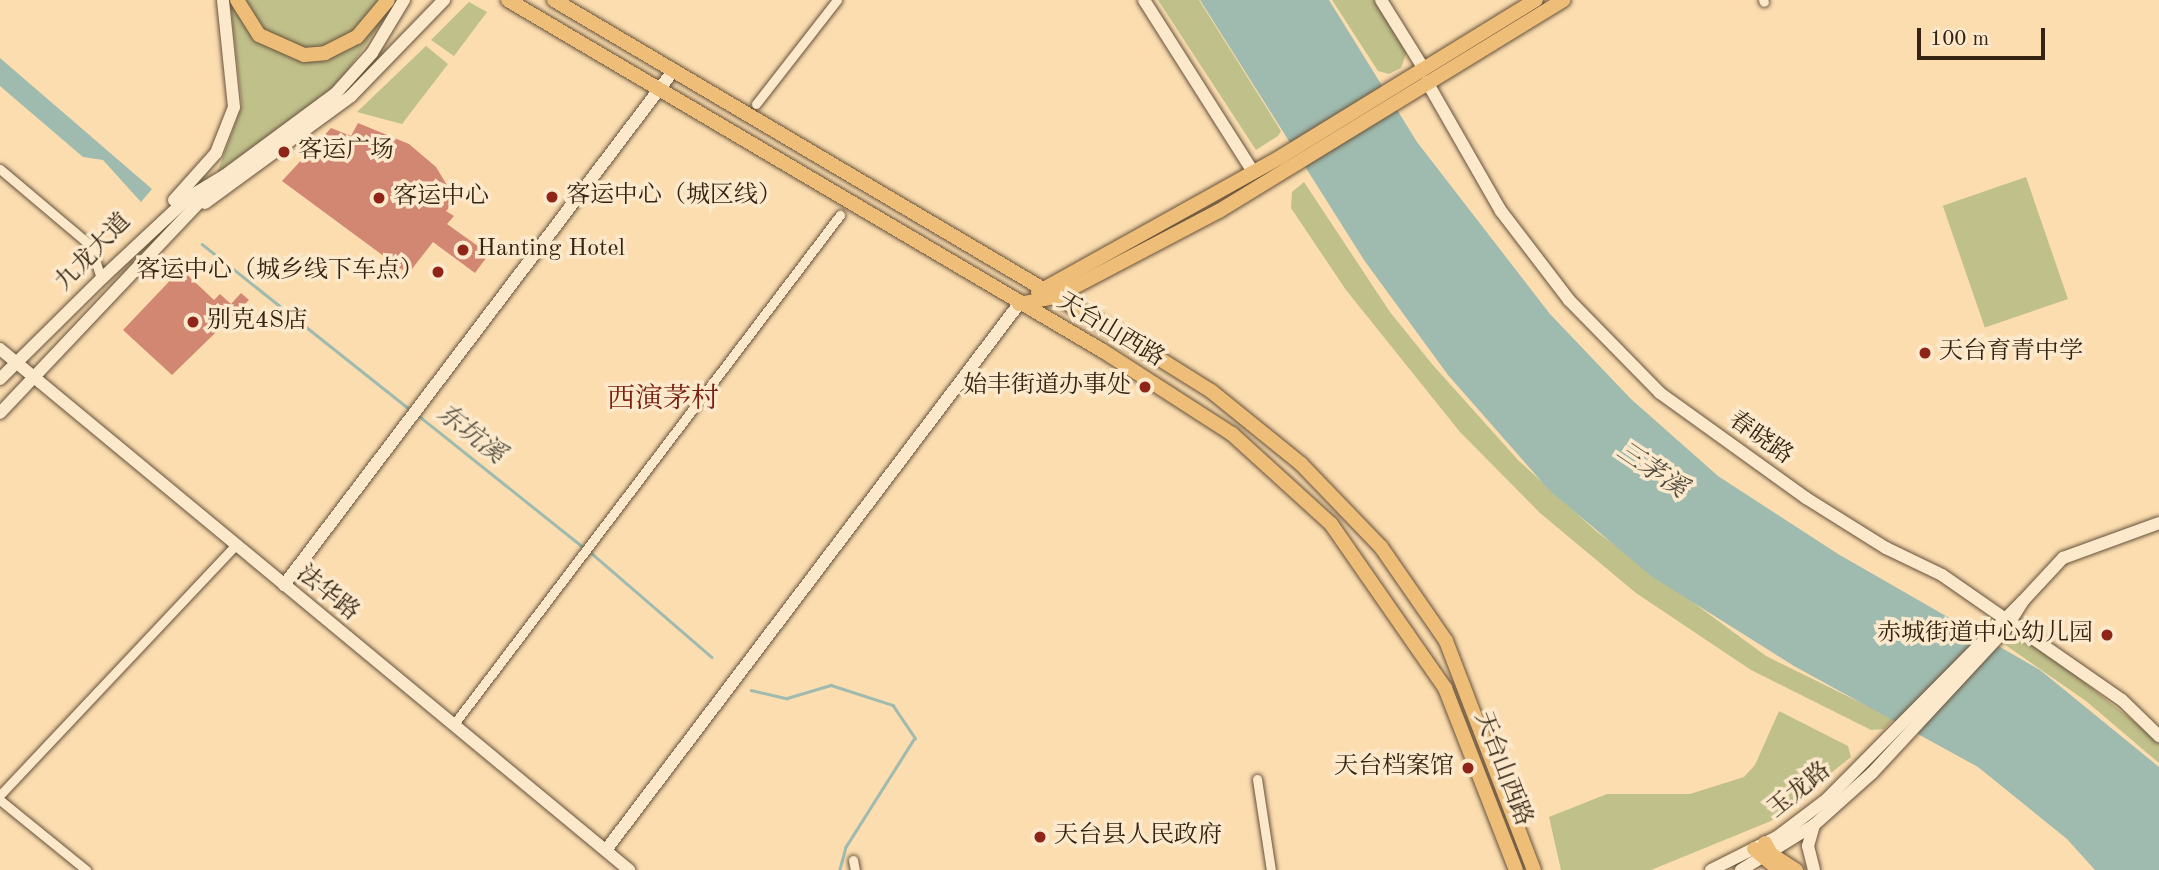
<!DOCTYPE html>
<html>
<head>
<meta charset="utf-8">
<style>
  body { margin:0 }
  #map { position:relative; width:2159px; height:870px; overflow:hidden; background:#fbddb0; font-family:"Old Standard TT","Noto Serif SC",serif }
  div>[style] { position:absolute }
  .green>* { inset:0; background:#c0c08b; transform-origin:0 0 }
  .water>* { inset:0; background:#9fbbaf }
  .stream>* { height:2.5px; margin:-1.25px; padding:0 1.25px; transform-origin:1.25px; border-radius:1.25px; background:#9fbbaf }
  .building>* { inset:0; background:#d28773 }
  .roads { filter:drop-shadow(0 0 2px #66513a) drop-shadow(0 0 2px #66513a) }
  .street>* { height:9px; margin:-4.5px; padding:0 4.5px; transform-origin:4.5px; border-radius:4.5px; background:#fce9cc }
  .secondary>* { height:12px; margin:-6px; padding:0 6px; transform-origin:6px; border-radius:6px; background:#fce9cc }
  .primary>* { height:14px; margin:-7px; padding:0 7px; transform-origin:7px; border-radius:7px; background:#eebe78 }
  .dots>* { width:19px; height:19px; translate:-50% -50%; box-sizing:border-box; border:4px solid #fce9cc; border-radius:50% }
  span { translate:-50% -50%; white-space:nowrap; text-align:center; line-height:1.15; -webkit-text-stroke:7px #fce9cc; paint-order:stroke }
  .poi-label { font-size:24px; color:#342212 }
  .left { translate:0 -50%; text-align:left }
  .right { translate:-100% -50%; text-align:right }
  .street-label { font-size:24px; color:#342212 }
  .water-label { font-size:26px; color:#545041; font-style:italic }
  .quarter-label { font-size:28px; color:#7a1f14 }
  .scale { position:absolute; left:1917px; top:28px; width:128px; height:32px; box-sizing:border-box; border:4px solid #342212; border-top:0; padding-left:9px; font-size:21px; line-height:24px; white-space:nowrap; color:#342212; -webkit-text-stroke:5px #fce9cc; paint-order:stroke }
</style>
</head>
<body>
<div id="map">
  <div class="green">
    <i style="clip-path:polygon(230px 0,397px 0,338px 84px,217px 173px,242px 105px)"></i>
    <i style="clip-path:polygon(1158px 0,1199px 0,1281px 131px,1278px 136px,1256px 150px)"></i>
    <i style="clip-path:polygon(1332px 0,1375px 0,1407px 51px,1401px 68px,1389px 74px,1378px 71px)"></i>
    <i style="clip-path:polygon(469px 2px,487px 12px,454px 56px,431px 40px)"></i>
    <i style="clip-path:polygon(426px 46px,448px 64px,402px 124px,357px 112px)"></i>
    <i style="left:2026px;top:177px;width:129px;height:88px;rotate:71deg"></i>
    <i style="clip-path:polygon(1304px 182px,1390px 312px,1432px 364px,1518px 460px,1597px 532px,1766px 656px,1894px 719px,1884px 729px,1871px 730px,1751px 670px,1636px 593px,1540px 513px,1460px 432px,1346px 290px,1291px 208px,1292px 192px)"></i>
    <i style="clip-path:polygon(2021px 633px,2159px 741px,2159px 763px,2086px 701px,2004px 644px)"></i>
    <i style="clip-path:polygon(1779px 711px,1848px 746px,1851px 757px,1771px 821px,1651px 870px,1561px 870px,1549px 817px,1607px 794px,1690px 794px,1744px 777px,1755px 765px)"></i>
  </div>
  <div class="water">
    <i style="clip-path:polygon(1200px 0,1329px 0,1417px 142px,1550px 314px,1631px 399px,1718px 476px,1838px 554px,2040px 670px,2159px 767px,2159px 870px,2095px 870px,2067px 839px,1978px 767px,1794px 666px,1651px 576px,1549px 490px,1448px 375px,1364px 260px)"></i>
    <i style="clip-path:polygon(0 58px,152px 189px,141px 202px,103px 160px,83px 157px,0 86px)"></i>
  </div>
  <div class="stream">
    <i style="left:202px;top:244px;width:267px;rotate:38.5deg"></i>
    <i style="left:419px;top:416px;width:210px;rotate:38.6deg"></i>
    <i style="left:589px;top:551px;width:162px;rotate:40.8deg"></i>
    <i style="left:751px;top:690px;width:37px;rotate:13deg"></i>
    <i style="left:787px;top:698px;width:46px;rotate:-16.5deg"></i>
    <i style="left:831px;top:685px;width:65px;rotate:17.9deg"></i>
    <i style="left:893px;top:705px;width:40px;rotate:56deg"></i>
    <i style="left:915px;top:738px;width:129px;rotate:122.3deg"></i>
    <i style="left:846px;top:847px;width:24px;rotate:105deg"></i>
  </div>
  <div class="building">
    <i style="clip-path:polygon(358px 123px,409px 144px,436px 167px,456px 200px,446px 211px,454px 216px,447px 224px,489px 254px,475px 273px,433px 242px,408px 274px,282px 181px,331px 128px,351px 136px)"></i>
    <i style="clip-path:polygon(181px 269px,214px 300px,220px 294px,231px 304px,241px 293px,249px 300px,172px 375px,123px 330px)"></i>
  </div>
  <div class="roads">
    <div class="street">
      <i style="left:1763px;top:0;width:2px;rotate:63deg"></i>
      <i style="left:756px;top:104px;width:132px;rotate:-52.1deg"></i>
      <i style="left:0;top:169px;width:119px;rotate:40.2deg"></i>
      <i style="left:91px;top:246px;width:34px;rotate:73deg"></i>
      <i style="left:454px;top:724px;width:639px;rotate:-52.83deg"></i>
      <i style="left:1257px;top:779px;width:92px;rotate:81.3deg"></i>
      <i style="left:0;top:795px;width:342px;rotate:-46.7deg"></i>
      <i style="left:0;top:800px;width:111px;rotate:39.1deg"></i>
      <i style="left:853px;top:860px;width:10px;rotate:79deg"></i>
    </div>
    <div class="secondary">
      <i style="left:1144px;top:0;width:204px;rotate:57.6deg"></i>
      <i style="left:1381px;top:0;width:81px;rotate:58.1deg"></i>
      <i style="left:1427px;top:82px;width:149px;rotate:60.2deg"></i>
      <i style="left:1501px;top:211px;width:112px;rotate:52.6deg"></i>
      <i style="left:1569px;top:300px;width:130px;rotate:45.6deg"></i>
      <i style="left:1660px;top:393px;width:180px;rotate:35.7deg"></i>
      <i style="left:1806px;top:498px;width:94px;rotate:32deg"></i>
      <i style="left:1886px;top:548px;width:62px;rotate:25.7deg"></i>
      <i style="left:1942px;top:575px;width:219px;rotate:34.8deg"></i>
      <i style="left:2122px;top:700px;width:52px;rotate:44.2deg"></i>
      <i style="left:224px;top:176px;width:139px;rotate:-36.5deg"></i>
      <i style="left:336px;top:93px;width:54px;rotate:-48deg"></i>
      <i style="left:372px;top:53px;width:62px;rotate:-58.9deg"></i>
      <i style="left:174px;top:200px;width:63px;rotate:-48.2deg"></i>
      <i style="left:216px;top:153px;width:49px;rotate:-68.6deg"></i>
      <i style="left:234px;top:107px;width:108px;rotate:-95.9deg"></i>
      <i style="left:205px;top:203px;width:181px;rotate:-36.2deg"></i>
      <i style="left:351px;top:96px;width:134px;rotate:-45.9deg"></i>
      <i style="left:0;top:349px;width:817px;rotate:39.63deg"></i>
      <i style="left:0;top:379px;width:148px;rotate:-44.7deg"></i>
      <i style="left:0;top:413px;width:326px;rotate:-46.6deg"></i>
      <i style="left:224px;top:176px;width:41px;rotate:149deg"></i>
      <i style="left:189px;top:197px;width:120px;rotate:137deg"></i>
      <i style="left:284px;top:585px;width:645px;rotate:-52.88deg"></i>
      <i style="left:2023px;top:601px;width:59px;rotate:-47.1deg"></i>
      <i style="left:2063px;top:558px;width:102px;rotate:-20deg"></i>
      <i style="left:606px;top:850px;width:685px;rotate:-52.9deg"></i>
      <i style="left:1711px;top:870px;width:74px;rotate:-26.6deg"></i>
      <i style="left:1777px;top:837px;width:63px;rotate:-37.2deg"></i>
      <i style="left:1827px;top:799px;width:279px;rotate:-45.3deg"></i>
      <i style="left:2023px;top:601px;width:36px;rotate:122deg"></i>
      <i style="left:2004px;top:631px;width:194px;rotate:132.9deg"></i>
      <i style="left:1872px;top:773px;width:78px;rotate:138.1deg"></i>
      <i style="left:1814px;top:825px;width:86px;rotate:148.3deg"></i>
      <i style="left:1814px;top:870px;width:25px;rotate:-104deg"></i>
      <i style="left:1808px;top:846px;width:22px;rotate:-74deg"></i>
    </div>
    <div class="primary">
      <i style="left:237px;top:0;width:41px;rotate:57.8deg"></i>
      <i style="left:259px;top:35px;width:49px;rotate:24deg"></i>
      <i style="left:304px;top:55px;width:21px;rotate:-5deg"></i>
      <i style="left:325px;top:53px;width:36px;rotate:-27deg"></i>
      <i style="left:357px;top:37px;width:48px;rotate:-50deg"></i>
      <i style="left:508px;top:0;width:691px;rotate:30.54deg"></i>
      <i style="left:1103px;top:351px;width:153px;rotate:32.8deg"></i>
      <i style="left:1232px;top:434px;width:134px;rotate:42.3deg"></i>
      <i style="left:1331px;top:524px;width:200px;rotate:55.2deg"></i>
      <i style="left:1445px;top:688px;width:195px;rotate:68.7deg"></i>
      <i style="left:554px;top:0;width:670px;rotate:30.58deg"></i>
      <i style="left:1131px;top:341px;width:94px;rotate:32deg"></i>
      <i style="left:1211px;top:391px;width:116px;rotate:39deg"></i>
      <i style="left:1301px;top:464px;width:115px;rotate:46.1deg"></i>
      <i style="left:1381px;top:547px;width:114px;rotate:55.3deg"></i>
      <i style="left:1446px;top:641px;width:245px;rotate:69deg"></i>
      <i style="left:1038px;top:292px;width:279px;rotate:-29.1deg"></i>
      <i style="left:1282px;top:156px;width:298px;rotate:-31.6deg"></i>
      <i style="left:1019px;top:304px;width:37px;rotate:-11deg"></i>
      <i style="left:1055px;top:297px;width:185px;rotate:-27.7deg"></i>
      <i style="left:1219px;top:211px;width:404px;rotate:-31.5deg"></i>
      <i style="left:1765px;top:843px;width:13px;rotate:61deg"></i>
      <i style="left:1771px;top:854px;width:30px;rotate:33deg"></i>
      <i style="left:1754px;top:849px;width:33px;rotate:40deg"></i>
    </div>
  </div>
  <div class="dots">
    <i style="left:284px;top:152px;background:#8f2418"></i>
    <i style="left:552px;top:197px;background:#8f2418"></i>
    <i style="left:379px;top:198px;background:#8f2418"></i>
    <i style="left:463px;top:250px;background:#8f2418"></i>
    <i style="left:438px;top:272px;background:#8f2418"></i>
    <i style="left:193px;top:322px;background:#8f2418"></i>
    <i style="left:1925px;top:353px;background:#8f2418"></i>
    <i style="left:1145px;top:387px;background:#8f2418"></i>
    <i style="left:2107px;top:635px;background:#8f2418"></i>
    <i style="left:1468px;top:768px;background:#8f2418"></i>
    <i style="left:1040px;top:837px;background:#8f2418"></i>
  </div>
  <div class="poi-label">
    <span class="left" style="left:298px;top:152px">客运广场</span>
    <span class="left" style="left:566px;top:197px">客运中心（城区线）</span>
    <span class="left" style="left:393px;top:198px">客运中心</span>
    <span class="left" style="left:477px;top:250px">Hanting Hotel</span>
    <span class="right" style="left:424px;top:272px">客运中心（城乡线下车点）</span>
    <span class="left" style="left:207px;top:322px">别克4S店</span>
    <span class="left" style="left:1939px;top:353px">天台育青中学</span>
    <span class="right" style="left:1131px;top:387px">始丰街道办事处</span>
    <span class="right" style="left:2093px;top:635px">赤城街道中心幼儿园</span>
    <span class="right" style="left:1454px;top:768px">天台档案馆</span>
    <span class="left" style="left:1054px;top:837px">天台县人民政府</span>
  </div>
  <div class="street-label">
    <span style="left:94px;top:253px;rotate:-46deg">九龙大道</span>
    <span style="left:1110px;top:331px;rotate:31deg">天台山西路</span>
    <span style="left:1760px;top:439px;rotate:35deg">春晓路</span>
    <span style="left:327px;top:594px;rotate:39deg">法华路</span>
    <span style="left:1502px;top:769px;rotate:69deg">天台山西路</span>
    <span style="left:1800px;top:791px;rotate:-39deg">玉龙路</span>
  </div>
  <div class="water-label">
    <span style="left:470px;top:435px;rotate:38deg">东坑溪</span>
    <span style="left:1651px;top:471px;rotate:34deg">三茅溪</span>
  </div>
  <div class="quarter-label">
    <span style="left:663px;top:400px">西演茅村</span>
  </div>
  <div class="scale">100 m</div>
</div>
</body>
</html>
